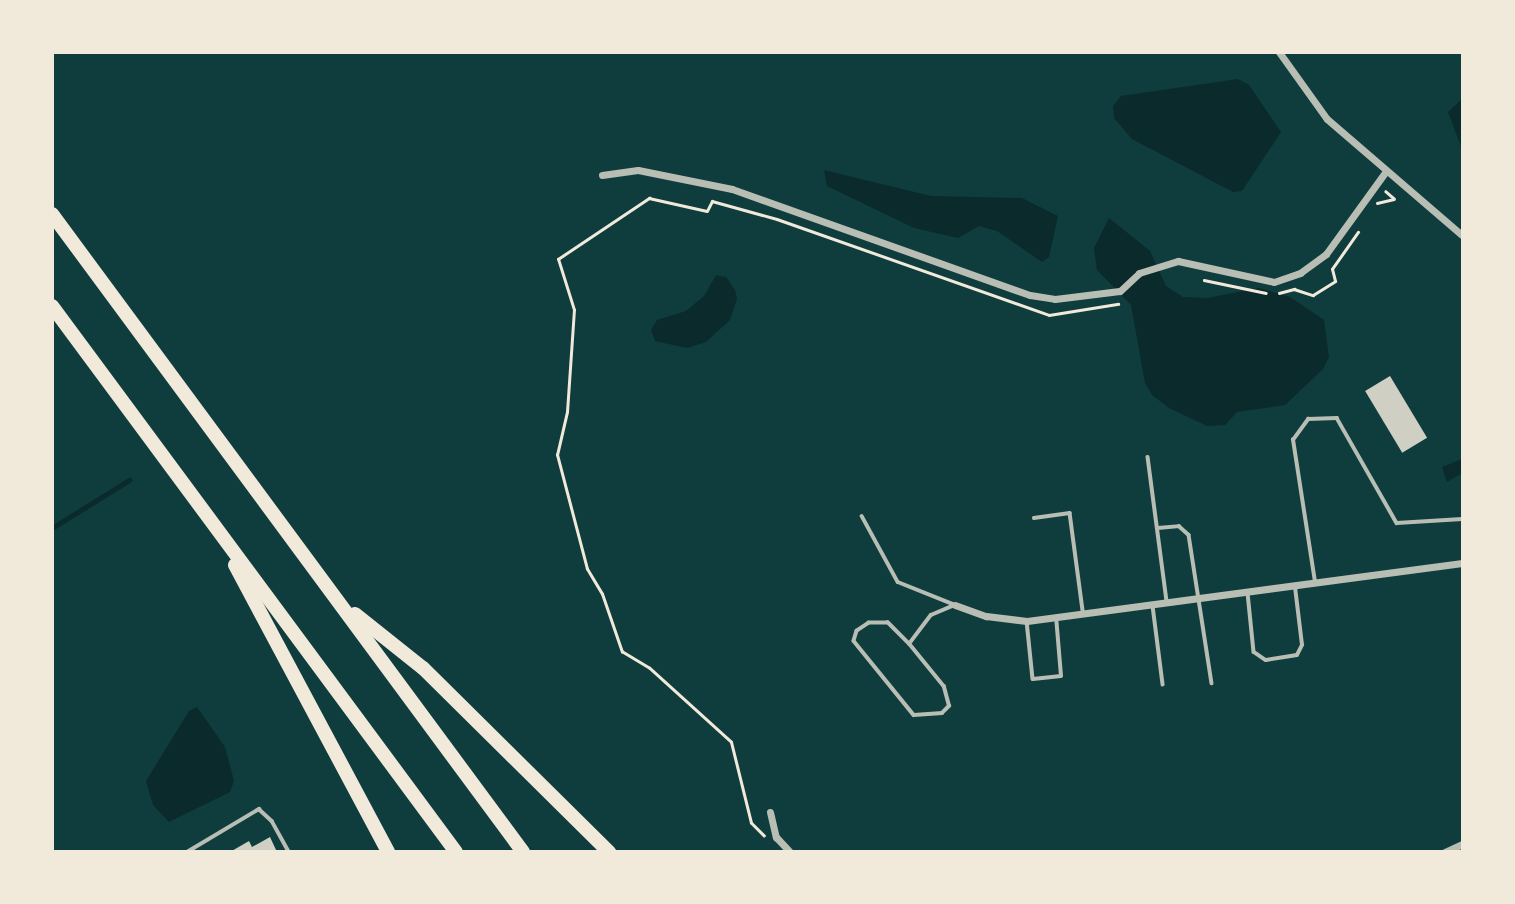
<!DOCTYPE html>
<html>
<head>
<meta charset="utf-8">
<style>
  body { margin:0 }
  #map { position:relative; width:1515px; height:904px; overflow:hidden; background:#0f3d3e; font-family:"Libre Baskerville",serif }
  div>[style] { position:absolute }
  .water>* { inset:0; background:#0a2a2b }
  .stream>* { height:4.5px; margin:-2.25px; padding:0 2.25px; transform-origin:2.25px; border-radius:2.25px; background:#0a2a2b }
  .building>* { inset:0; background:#cfcfc3; transform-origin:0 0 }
  .path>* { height:2.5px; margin:-1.25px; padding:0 1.25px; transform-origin:1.25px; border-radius:1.25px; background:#f1e9da }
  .service>* { height:3.5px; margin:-1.75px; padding:0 1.75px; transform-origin:1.75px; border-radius:1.75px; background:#b8beb3 }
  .minor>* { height:7px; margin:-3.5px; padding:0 3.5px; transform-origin:3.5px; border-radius:3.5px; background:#b8beb3 }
  .motorway>* { height:14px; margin:-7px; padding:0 7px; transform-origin:7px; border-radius:7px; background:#f1e9da }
  span { translate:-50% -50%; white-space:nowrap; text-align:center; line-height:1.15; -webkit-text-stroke:5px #f1e9da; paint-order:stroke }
  .frame { position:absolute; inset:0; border:54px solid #f1e9da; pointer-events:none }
</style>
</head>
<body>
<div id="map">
  <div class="water">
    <i style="clip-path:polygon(1238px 79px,1249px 85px,1281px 132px,1242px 191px,1233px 192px,1132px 139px,1114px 118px,1113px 106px,1121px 96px)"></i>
    <i style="clip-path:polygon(1462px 99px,1462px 149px,1448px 112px)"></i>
    <i style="clip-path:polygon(824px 170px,931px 196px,1022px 198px,1058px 216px,1049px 257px,1042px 262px,997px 231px,979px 226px,958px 238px,914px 228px,827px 186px)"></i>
    <i style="clip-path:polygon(1109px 218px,1150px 251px,1166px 286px,1183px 297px,1207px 298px,1259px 288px,1290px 297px,1324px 320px,1329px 357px,1323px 369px,1285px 405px,1237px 412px,1225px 425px,1207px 426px,1169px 408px,1152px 395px,1145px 383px,1131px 305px,1097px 270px,1094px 248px)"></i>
    <i style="clip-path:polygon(716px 275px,726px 277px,735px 290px,737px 299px,730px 320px,706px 342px,687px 348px,655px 341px,651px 330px,657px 320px,686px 311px,704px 296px)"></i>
    <i style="clip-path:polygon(1462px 459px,1462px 473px,1447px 482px,1442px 467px)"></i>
    <i style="clip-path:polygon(197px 707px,225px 747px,234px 781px,230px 792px,169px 822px,153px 805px,146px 781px,189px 711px)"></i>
  </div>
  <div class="stream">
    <i style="left:52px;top:528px;width:91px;rotate:-31.9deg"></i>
  </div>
  <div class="building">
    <i style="left:1390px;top:376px;width:72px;height:29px;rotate:59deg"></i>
    <i style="clip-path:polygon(270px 837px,277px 852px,230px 852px,249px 841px,252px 847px)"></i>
  </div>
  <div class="path">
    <i style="left:1377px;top:203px;width:17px;rotate:-13deg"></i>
    <i style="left:1394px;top:199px;width:11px;rotate:-139deg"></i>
    <i style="left:1204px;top:280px;width:63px;rotate:11.8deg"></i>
    <i style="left:1279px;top:293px;width:16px;rotate:-15deg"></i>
    <i style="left:1294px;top:289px;width:20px;rotate:18deg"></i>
    <i style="left:1313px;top:295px;width:26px;rotate:-32deg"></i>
    <i style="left:1335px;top:281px;width:12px;rotate:-104deg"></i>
    <i style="left:1332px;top:269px;width:45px;rotate:-54.9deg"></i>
    <i style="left:764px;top:836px;width:18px;rotate:-135deg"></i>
    <i style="left:751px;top:823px;width:83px;rotate:-103.9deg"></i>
    <i style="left:731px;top:742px;width:110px;rotate:-137.9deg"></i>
    <i style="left:649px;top:668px;width:31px;rotate:-149deg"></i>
    <i style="left:622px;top:652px;width:61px;rotate:-109deg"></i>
    <i style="left:602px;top:594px;width:29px;rotate:-121deg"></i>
    <i style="left:587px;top:569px;width:118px;rotate:-104.7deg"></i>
    <i style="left:557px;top:455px;width:44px;rotate:-76.9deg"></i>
    <i style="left:567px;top:412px;width:102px;rotate:-86.1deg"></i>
    <i style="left:574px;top:310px;width:53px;rotate:-107.4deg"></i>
    <i style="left:558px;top:259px;width:110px;rotate:-33.8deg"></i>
    <i style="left:649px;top:198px;width:59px;rotate:12.6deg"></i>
    <i style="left:707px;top:211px;width:11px;rotate:-63deg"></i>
    <i style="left:712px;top:201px;width:67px;rotate:15.5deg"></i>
    <i style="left:777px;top:219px;width:288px;rotate:19.4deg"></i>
    <i style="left:1049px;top:315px;width:70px;rotate:-9.1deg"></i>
  </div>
  <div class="service">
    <i style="left:1148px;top:457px;width:145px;rotate:82.5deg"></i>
    <i style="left:862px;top:516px;width:75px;rotate:61.4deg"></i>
    <i style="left:898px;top:582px;width:59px;rotate:21.8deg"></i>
    <i style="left:1034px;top:518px;width:36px;rotate:-8deg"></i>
    <i style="left:1070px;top:513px;width:99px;rotate:82.4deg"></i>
    <i style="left:1158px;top:528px;width:21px;rotate:-5deg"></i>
    <i style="left:1179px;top:526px;width:13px;rotate:42deg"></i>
    <i style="left:1189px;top:535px;width:150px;rotate:81.2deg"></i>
    <i style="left:1315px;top:582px;width:144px;rotate:-98.8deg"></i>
    <i style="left:1293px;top:440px;width:26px;rotate:-54deg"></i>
    <i style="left:1308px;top:419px;width:29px;rotate:-2deg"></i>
    <i style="left:1337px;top:418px;width:121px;rotate:60.3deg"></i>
    <i style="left:1397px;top:523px;width:65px;rotate:-3.5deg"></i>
    <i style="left:1248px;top:593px;width:59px;rotate:84.2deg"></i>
    <i style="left:1254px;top:652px;width:14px;rotate:34deg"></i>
    <i style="left:1266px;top:660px;width:31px;rotate:-9deg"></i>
    <i style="left:1297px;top:655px;width:11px;rotate:-63deg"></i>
    <i style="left:1302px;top:645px;width:58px;rotate:-96.9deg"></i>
    <i style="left:1153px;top:606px;width:79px;rotate:82.7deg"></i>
    <i style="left:1027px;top:621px;width:58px;rotate:84.1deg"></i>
    <i style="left:1033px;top:679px;width:28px;rotate:-6deg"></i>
    <i style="left:1061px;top:676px;width:59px;rotate:-94.8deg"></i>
    <i style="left:909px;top:644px;width:30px;rotate:-135deg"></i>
    <i style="left:888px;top:623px;width:19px;rotate:180deg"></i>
    <i style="left:869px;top:623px;width:14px;rotate:146deg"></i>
    <i style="left:857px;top:631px;width:10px;rotate:107deg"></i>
    <i style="left:854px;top:641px;width:95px;rotate:51deg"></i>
    <i style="left:914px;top:715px;width:28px;rotate:-4deg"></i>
    <i style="left:942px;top:713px;width:10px;rotate:-45deg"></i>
    <i style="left:949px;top:706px;width:20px;rotate:-105deg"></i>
    <i style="left:944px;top:687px;width:55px;rotate:-129.1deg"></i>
    <i style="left:909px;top:644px;width:36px;rotate:-53deg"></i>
    <i style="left:931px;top:615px;width:26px;rotate:-23deg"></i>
    <i style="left:187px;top:852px;width:84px;rotate:-30.8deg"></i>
    <i style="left:259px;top:809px;width:18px;rotate:43deg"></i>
    <i style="left:272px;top:821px;width:35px;rotate:61deg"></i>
  </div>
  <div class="minor">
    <i style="left:1279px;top:52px;width:82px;rotate:54.4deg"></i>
    <i style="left:1327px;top:119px;width:178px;rotate:40.7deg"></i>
    <i style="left:602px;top:175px;width:36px;rotate:-8deg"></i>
    <i style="left:638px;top:170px;width:96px;rotate:11.4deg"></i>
    <i style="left:732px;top:189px;width:316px;rotate:19.6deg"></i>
    <i style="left:1030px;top:295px;width:25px;rotate:9deg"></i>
    <i style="left:1055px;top:299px;width:65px;rotate:-7deg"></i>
    <i style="left:1120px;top:291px;width:26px;rotate:-43deg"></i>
    <i style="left:1139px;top:273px;width:41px;rotate:-17.1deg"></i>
    <i style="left:1178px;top:261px;width:98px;rotate:12.3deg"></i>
    <i style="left:1274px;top:282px;width:28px;rotate:-19deg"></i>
    <i style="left:1300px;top:273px;width:32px;rotate:-36deg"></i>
    <i style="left:1326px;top:254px;width:102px;rotate:-54.1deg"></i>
    <i style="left:955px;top:605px;width:33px;rotate:20deg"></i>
    <i style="left:986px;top:616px;width:41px;rotate:7deg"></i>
    <i style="left:1027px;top:621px;width:439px;rotate:-7.6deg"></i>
    <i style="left:770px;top:812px;width:26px;rotate:77deg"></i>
    <i style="left:776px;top:837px;width:21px;rotate:47deg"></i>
    <i style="left:1445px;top:852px;width:19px;rotate:-25deg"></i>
  </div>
  <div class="motorway">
    <i style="left:52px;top:214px;width:793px;rotate:53.56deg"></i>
    <i style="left:52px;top:306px;width:679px;rotate:53.5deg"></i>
    <i style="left:235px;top:565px;width:325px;rotate:61.9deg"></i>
    <i style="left:355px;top:614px;width:87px;rotate:38.5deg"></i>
    <i style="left:423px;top:668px;width:262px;rotate:44.7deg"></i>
  </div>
  <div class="frame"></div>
</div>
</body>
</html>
